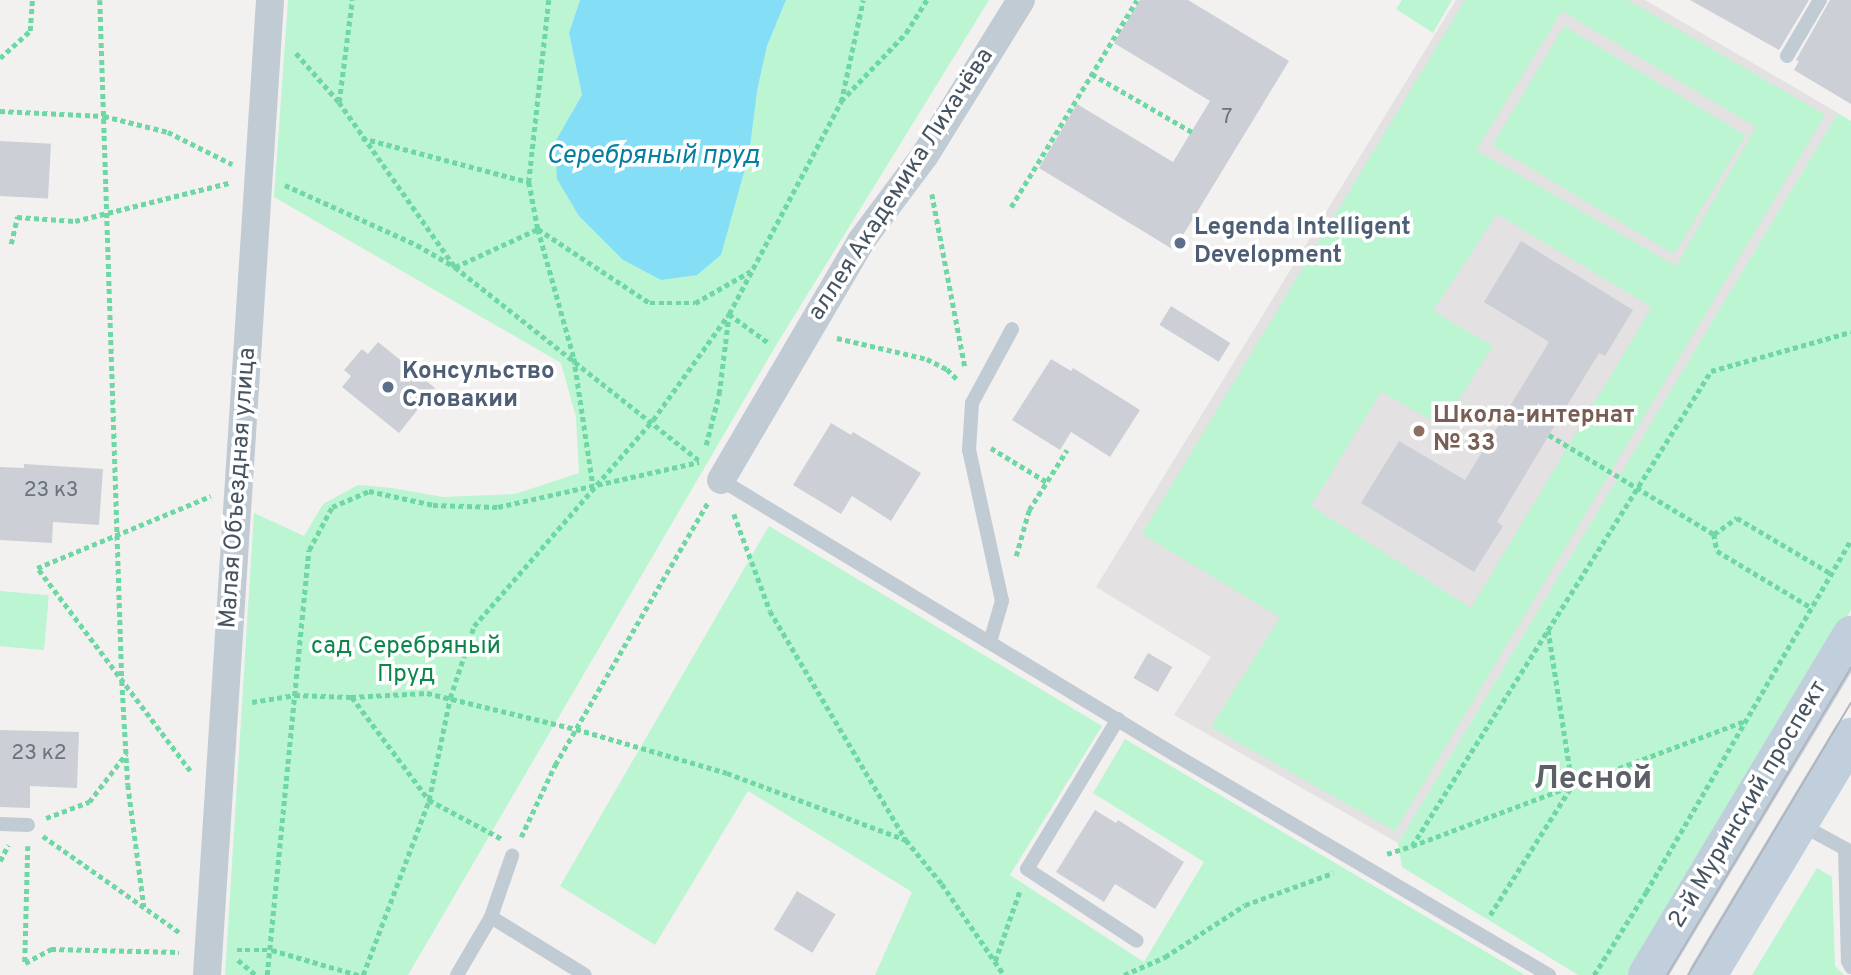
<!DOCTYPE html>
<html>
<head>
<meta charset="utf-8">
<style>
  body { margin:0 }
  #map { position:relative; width:1851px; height:975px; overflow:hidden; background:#f3f0f0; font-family:Overpass,sans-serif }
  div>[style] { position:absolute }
  .education>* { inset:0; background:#e4e1e2 }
  .green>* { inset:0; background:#bbf5d1; transform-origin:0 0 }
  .water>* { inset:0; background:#83def6 }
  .building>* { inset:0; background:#cccfd6; transform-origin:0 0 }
  .path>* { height:4.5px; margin-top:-2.25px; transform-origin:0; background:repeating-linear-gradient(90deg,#6fd7a4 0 5px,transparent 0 8.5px) }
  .lane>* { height:14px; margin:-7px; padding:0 7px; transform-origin:7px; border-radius:7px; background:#c0cbd4 }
  .street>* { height:28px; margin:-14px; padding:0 14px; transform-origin:14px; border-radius:14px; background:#c0cbd4 }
  .secondary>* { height:38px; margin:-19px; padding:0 19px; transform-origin:19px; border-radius:19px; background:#c1cedb }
  .tram>* { height:2px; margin:-1px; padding:0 1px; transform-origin:1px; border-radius:1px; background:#b2b6bc }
  .dots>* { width:19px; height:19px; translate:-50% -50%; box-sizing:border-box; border:4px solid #fff; border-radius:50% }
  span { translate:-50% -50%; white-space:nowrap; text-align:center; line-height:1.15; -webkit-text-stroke:7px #fff; paint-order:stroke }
  .number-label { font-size:21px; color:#68737e }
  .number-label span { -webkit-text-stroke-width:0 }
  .street-label { font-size:24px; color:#465461 }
  .service-label { font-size:24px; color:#4e5e75; font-weight:700 }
  .left { translate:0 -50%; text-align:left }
  .education-label { font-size:24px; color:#785e54; font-weight:700 }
  .park-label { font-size:24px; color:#0c864a }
  .water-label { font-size:26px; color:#037fa1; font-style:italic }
  .district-label { font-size:32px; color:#5c6167; font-weight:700 }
</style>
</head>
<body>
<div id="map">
  <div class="education">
    <i style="clip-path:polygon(1456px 0,1645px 0,1838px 113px,1398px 843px,1174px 715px,1211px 657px,1096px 587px)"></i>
  </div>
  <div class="green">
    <i style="clip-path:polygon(288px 0,580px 0,569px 33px,582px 95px,555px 142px,579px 216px,623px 260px,661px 280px,757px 91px,767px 46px,786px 0,989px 0,775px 347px,408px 975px,225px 975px,254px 513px,304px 536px,323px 504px,358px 485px,392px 488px,443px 497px,515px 494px,579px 473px,576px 417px,561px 363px,274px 197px)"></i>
    <i style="clip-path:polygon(1402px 0,1452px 0,1433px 33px,1396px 9px)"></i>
    <i style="clip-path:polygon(evenodd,1465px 0,1628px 0,1825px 115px,1395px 831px,1211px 727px,1280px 617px,1142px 534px,1465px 0,1562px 11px,1756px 127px,1676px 266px,1476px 150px,1562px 11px,1465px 0,1497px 214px,1652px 307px,1471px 608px,1311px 506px,1381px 392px,1442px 426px,1493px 346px,1433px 311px,1497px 214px)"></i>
    <i style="left:1564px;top:26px;width:212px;height:139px;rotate:31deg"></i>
    <i style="clip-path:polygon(1838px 113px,1851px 121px,1851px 610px,1635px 975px,1578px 975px,1402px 867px,1398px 843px)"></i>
    <i style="clip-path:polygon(769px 526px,1102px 726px,1010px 875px,1144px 962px,1204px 862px,1093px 793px,1125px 739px,1525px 975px,875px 975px,912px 892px,748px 791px,655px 945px,560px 886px)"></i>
    <i style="left:0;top:591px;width:49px;height:55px;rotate:5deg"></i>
    <i style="clip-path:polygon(1817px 868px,1832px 877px,1835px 966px,1844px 975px,1752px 975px)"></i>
  </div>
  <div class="water">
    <i style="clip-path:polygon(580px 0,786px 0,767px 46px,757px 91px,749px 154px,721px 255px,697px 275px,661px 280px,623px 260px,579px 216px,557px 179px,555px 142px,582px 95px,569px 33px)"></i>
  </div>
  <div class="building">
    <i style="clip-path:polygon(1140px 0,1188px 0,1289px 61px,1174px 250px,1039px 168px,1077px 104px,1173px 162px,1210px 101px,1114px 43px)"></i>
    <i style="clip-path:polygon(1690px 0,1809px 0,1779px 50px)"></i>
    <i style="clip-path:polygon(1830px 0,1851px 0,1851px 104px,1794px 70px,1799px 61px,1796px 60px)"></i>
    <i style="left:0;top:141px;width:51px;height:55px;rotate:3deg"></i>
    <i style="clip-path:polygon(1521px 241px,1633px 310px,1605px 356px,1599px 353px,1549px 435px,1497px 522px,1503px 526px,1474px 572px,1361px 503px,1399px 441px,1465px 480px,1549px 342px,1484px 302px)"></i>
    <i style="left:1171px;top:306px;width:70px;height:22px;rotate:32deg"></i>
    <i style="clip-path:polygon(378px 342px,435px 388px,399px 433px,342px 387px,351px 376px,344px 370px,362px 349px,368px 354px)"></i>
    <i style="clip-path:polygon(1051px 359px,1071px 371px,1073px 368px,1140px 410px,1110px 457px,1071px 432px,1060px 450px,1012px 420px)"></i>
    <i style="clip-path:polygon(831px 423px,851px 435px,853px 432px,921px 473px,891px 521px,852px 496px,841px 514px,793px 485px)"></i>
    <i style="clip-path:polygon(24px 464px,103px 469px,99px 525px,53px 522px,52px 543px,0 540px,0 467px,24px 468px)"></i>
    <i style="left:1148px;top:653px;width:28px;height:29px;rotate:30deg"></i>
    <i style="clip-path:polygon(0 730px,79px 732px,77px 788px,30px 786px,30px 808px,0 807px)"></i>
    <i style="clip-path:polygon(1095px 810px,1116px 823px,1118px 820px,1184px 862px,1155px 909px,1115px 884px,1104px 902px,1056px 872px)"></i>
    <i style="left:797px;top:891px;width:45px;height:45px;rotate:31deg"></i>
  </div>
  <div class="path">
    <i style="left:100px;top:0;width:681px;rotate:88.15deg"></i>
    <i style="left:122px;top:681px;width:104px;rotate:86.7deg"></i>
    <i style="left:128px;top:785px;width:123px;rotate:82.5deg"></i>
    <i style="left:549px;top:0;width:183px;rotate:96.3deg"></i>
    <i style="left:529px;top:182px;width:48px;rotate:79.2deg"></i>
    <i style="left:538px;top:229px;width:134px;rotate:74.4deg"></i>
    <i style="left:574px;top:358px;width:128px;rotate:81.5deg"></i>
    <i style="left:296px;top:53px;width:65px;rotate:48.7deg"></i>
    <i style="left:339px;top:102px;width:202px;rotate:54.9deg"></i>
    <i style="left:455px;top:267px;width:313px;rotate:38.4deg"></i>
    <i style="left:0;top:58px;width:40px;rotate:-42deg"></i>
    <i style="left:30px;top:31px;width:31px;rotate:-86deg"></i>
    <i style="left:1092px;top:74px;width:116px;rotate:30.1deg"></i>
    <i style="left:841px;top:101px;width:94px;rotate:-46.3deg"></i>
    <i style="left:906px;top:33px;width:39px;rotate:-58deg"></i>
    <i style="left:339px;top:102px;width:103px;rotate:-82.7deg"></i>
    <i style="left:0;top:111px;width:104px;rotate:2.8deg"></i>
    <i style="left:104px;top:116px;width:66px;rotate:14deg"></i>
    <i style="left:168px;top:132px;width:72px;rotate:26.6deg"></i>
    <i style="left:362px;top:138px;width:173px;rotate:14.8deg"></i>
    <i style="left:285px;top:185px;width:145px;rotate:24.4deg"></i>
    <i style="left:417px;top:245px;width:44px;rotate:30.1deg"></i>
    <i style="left:455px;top:267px;width:91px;rotate:-24.6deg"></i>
    <i style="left:538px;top:229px;width:134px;rotate:33.5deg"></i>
    <i style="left:650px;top:303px;width:45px"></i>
    <i style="left:695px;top:303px;width:64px;rotate:-29.7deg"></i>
    <i style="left:932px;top:194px;width:176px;rotate:79.2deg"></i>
    <i style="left:1011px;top:207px;width:242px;rotate:-58.7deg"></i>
    <i style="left:11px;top:244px;width:28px;rotate:-77deg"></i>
    <i style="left:17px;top:217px;width:58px;rotate:3.9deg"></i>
    <i style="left:75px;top:221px;width:159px;rotate:-13.9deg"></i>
    <i style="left:837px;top:338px;width:92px;rotate:13.1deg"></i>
    <i style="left:927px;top:359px;width:22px;rotate:27deg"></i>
    <i style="left:947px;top:369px;width:17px;rotate:45deg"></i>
    <i style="left:1549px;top:435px;width:192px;rotate:31deg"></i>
    <i style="left:706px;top:445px;width:53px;rotate:-75.7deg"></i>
    <i style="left:719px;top:394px;width:81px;rotate:-82.9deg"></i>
    <i style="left:729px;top:314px;width:51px;rotate:36.2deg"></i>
    <i style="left:991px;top:448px;width:66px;rotate:31.3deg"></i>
    <i style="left:734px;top:514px;width:103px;rotate:69.6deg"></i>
    <i style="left:770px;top:611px;width:266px;rotate:59.3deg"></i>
    <i style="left:906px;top:840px;width:57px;rotate:50.7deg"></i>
    <i style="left:942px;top:884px;width:110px;rotate:55.7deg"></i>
    <i style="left:1714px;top:534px;width:28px;rotate:-35deg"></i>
    <i style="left:1737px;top:518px;width:110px;rotate:30.5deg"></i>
    <i style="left:1714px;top:534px;width:17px;rotate:80deg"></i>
    <i style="left:1717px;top:551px;width:111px;rotate:31deg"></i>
    <i style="left:1016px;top:556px;width:48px;rotate:-74.2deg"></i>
    <i style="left:1029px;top:510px;width:71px;rotate:-57.7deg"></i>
    <i style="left:352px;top:697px;width:129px;rotate:53.2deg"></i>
    <i style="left:429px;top:800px;width:83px;rotate:28.1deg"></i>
    <i style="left:252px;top:702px;width:44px;rotate:-9.2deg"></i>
    <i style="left:295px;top:695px;width:56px;rotate:2deg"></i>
    <i style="left:351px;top:697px;width:76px;rotate:-3deg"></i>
    <i style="left:427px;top:693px;width:153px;rotate:13.6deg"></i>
    <i style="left:576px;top:729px;width:157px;rotate:16.2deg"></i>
    <i style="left:727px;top:773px;width:191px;rotate:20.5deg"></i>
    <i style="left:190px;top:771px;width:254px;rotate:-127deg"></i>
    <i style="left:37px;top:568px;width:188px;rotate:-22.5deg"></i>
    <i style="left:46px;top:818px;width:46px;rotate:-20.4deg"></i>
    <i style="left:89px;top:802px;width:61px;rotate:-52.4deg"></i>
    <i style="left:43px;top:836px;width:170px;rotate:35.2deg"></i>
    <i style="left:521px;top:837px;width:80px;rotate:-64.7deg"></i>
    <i style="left:555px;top:765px;width:304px;rotate:-59.8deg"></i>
    <i style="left:28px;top:846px;width:117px;rotate:91.5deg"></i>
    <i style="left:25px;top:963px;width:30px;rotate:-28deg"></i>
    <i style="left:51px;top:949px;width:128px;rotate:1.3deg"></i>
    <i style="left:1412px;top:846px;width:356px;rotate:-20.6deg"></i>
    <i style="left:1387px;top:854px;width:26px;rotate:-18deg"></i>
    <i style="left:1412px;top:846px;width:561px;rotate:-57.81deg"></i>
    <i style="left:1711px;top:371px;width:145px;rotate:-15.6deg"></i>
    <i style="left:0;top:861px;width:18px;rotate:-63deg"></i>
    <i style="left:1490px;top:915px;width:153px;rotate:-57.6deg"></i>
    <i style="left:1572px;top:786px;width:157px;rotate:-98.8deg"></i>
    <i style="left:237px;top:950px;width:35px"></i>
    <i style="left:272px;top:950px;width:90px;rotate:16.2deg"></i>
    <i style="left:238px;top:960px;width:23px;rotate:40deg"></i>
    <i style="left:995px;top:961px;width:75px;rotate:-70.6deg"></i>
    <i style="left:267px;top:975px;width:427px;rotate:-84.4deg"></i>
    <i style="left:309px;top:550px;width:49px;rotate:-61.9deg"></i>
    <i style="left:332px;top:507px;width:40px;rotate:-23.4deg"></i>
    <i style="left:369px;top:491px;width:66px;rotate:12.3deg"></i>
    <i style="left:433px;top:505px;width:65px;rotate:1.8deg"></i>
    <i style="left:498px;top:507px;width:206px;rotate:-12.6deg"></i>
    <i style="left:363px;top:975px;width:187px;rotate:-69.3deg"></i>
    <i style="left:429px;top:800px;width:104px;rotate:-78.4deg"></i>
    <i style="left:450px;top:698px;width:76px;rotate:-71.6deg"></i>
    <i style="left:474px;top:626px;width:273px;rotate:-49deg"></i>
    <i style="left:653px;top:420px;width:130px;rotate:-54.4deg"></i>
    <i style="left:729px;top:314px;width:240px;rotate:-62.2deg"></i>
    <i style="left:841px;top:102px;width:104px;rotate:-77.8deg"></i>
    <i style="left:1124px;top:975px;width:45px;rotate:-23.7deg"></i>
    <i style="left:1165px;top:957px;width:95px;rotate:-33deg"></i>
    <i style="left:1245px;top:905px;width:94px;rotate:-20deg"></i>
    <i style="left:1594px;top:975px;width:98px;rotate:-57.9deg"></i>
    <i style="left:1646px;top:892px;width:407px;rotate:-59.8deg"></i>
  </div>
  <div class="lane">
    <i style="left:1787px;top:56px;width:65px;rotate:-59.5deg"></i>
    <i style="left:721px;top:480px;width:533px;rotate:31.18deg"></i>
    <i style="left:1177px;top:756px;width:432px;rotate:30.5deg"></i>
    <i style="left:990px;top:642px;width:43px;rotate:-73.7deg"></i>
    <i style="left:1002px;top:601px;width:155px;rotate:-102.3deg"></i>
    <i style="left:969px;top:450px;width:47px;rotate:-86.3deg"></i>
    <i style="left:972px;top:403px;width:84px;rotate:-61.6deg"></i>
    <i style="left:1118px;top:719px;width:175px;rotate:121.2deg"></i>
    <i style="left:1027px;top:869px;width:131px;rotate:33.2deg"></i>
    <i style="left:0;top:824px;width:28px;rotate:2deg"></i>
    <i style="left:1800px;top:824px;width:58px;rotate:28.8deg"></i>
    <i style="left:1845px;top:849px;width:112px;rotate:88.5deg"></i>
    <i style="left:1848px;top:961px;width:7px;rotate:63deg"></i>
    <i style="left:491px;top:917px;width:110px;rotate:31.7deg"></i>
    <i style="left:457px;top:975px;width:67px;rotate:-59.6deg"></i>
    <i style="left:491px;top:917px;width:65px;rotate:-71deg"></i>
  </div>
  <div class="street">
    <i style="left:721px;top:480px;width:277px;rotate:-59.6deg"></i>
    <i style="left:861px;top:241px;width:107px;rotate:-53.3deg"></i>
    <i style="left:925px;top:155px;width:182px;rotate:-58.2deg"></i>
    <i style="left:207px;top:975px;width:977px;rotate:-86.3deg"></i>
  </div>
  <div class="secondary">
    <i style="left:1647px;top:975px;width:397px;rotate:-59deg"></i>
    <i style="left:1708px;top:975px;width:278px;rotate:-59deg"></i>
  </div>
  <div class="tram">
    <i style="left:1667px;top:975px;width:358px;rotate:-59.1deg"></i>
    <i style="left:1688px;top:975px;width:317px;rotate:-59.1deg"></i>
  </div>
  <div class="dots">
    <i style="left:1180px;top:243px;background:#5c6f8a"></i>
    <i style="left:388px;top:387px;background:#5c6f8a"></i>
    <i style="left:1419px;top:431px;background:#8d6e63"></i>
  </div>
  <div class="number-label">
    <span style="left:1227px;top:118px">7</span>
    <span style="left:51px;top:491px">23 к3</span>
    <span style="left:39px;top:754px">23 к2</span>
  </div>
  <div class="street-label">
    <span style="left:902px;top:185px;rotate:-57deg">аллея Академика Лихачёва</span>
    <span style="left:239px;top:488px;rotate:-86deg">Малая Объездная улица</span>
    <span style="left:1749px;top:805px;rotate:-59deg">2-й Муринский проспект</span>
  </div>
  <div class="service-label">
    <span class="left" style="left:1194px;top:243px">Legenda Intelligent<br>Development</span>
    <span class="left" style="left:402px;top:387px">Консульство<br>Словакии</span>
  </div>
  <div class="education-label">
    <span class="left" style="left:1433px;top:431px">Школа-интернат<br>№ 33</span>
  </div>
  <div class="park-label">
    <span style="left:406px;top:662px">сад Серебряный<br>Пруд</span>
  </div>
  <div class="water-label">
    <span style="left:653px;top:157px">Серебряный пруд</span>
  </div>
  <div class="district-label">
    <span style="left:1593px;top:780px">Лесной</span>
  </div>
</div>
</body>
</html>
